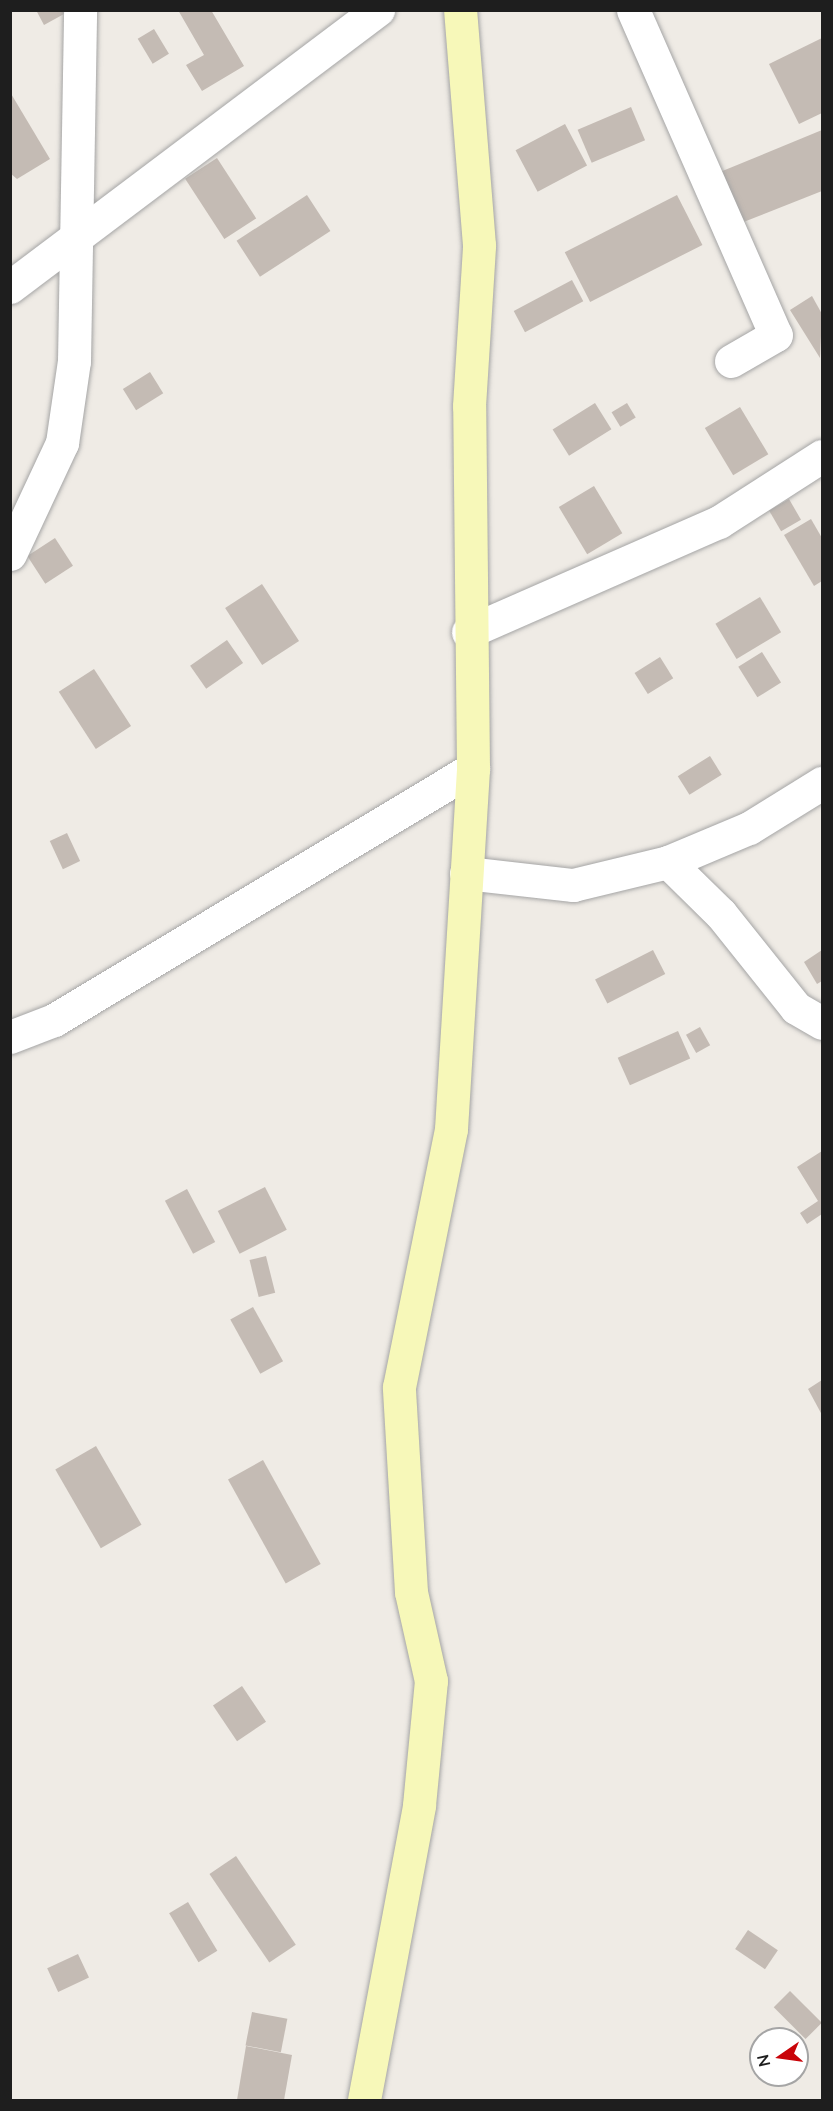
<!DOCTYPE html>
<html>
<head>
<meta charset="utf-8">
<style>
  body { margin:0 }
  #map { position:relative; width:833px; height:2111px; overflow:hidden; background:#efebe5; font-family:Mulish,sans-serif }
  div>[style] { position:absolute }
  .building>* { inset:0; background:#c4bbb4; transform-origin:0 0 }
  .roads { filter:drop-shadow(0 0 2px #a5a5a5) drop-shadow(0 0 2px #a5a5a5) }
  .street>* { height:33px; margin:-16.5px; padding:0 16.5px; transform-origin:16.5px; border-radius:16.5px; background:#fff }
  .secondary>* { height:33px; margin:-16.5px; padding:0 16.5px; transform-origin:16.5px; border-radius:16.5px; background:#f7f8b9 }
  span { translate:-50% -50%; white-space:nowrap; text-align:center; line-height:1.15; -webkit-text-stroke:5px #fff; paint-order:stroke }
  .frame { position:absolute; inset:0; border:12px solid #1e1e1e; pointer-events:none }
  .north { position:absolute; left:749px; top:2027px; width:60px; height:60px; box-sizing:border-box; background:#fff; border:2px solid #a5a5a5; border-radius:50%; rotate:257deg; font-size:16px; font-weight:700; line-height:24px; text-align:center; color:#1e1e1e }
  .north::after { content:''; display:block; margin:auto; width:21px; height:27px; background:#c90409; clip-path:polygon(50% 0,100% 100%,50% 72%,0 100%) }
</style>
</head>
<body>
<div id="map">
  <div class="building">
    <i style="clip-path:polygon(36px 10px,63px 10px,64px 14px,44px 25px)"></i>
    <i style="clip-path:polygon(178px 10px,211px 10px,244px 66px,202px 91px,186px 65px,204px 55px)"></i>
    <i style="left:154px;top:29px;width:29px;height:19px;rotate:59deg"></i>
    <i style="clip-path:polygon(822px 38px,822px 113px,799px 124px,769px 64px)"></i>
    <i style="clip-path:polygon(10px 92px,50px 159px,17px 179px,10px 173px)"></i>
    <i style="left:631px;top:107px;width:36px;height:58px;rotate:67deg"></i>
    <i style="left:565px;top:124px;width:47px;height:56px;rotate:62deg"></i>
    <i style="clip-path:polygon(822px 130px,822px 191px,741px 223px,720px 172px)"></i>
    <i style="left:217px;top:158px;width:72px;height:38px;rotate:57deg"></i>
    <i style="left:307px;top:195px;width:43px;height:84px;rotate:57deg"></i>
    <i style="left:677px;top:195px;width:56px;height:126px;rotate:63deg"></i>
    <i style="left:572px;top:280px;width:24px;height:66px;rotate:62deg"></i>
    <i style="clip-path:polygon(812px 296px,822px 314px,820px 358px,790px 310px)"></i>
    <i style="left:150px;top:372px;width:25px;height:32px;rotate:58deg"></i>
    <i style="left:595px;top:403px;width:31px;height:50px;rotate:58deg"></i>
    <i style="left:627px;top:403px;width:17px;height:18px;rotate:59deg"></i>
    <i style="left:740px;top:407px;width:55px;height:41px;rotate:59deg"></i>
    <i style="left:594px;top:486px;width:55px;height:41px;rotate:59deg"></i>
    <i style="left:789px;top:499px;width:24px;height:23px;rotate:60deg"></i>
    <i style="clip-path:polygon(811px 519px,822px 538px,822px 581px,814px 586px,784px 535px)"></i>
    <i style="left:55px;top:538px;width:33px;height:33px;rotate:57deg"></i>
    <i style="left:262px;top:584px;width:68px;height:44px;rotate:57deg"></i>
    <i style="left:760px;top:597px;width:41px;height:52px;rotate:59deg"></i>
    <i style="left:227px;top:640px;width:28px;height:45px;rotate:55deg"></i>
    <i style="left:762px;top:652px;width:36px;height:28px;rotate:58deg"></i>
    <i style="left:660px;top:657px;width:25px;height:30px;rotate:58deg"></i>
    <i style="left:94px;top:669px;width:68px;height:42px;rotate:57deg"></i>
    <i style="left:710px;top:756px;width:22px;height:38px;rotate:58deg"></i>
    <i style="left:67px;top:833px;width:31px;height:19px;rotate:65deg"></i>
    <i style="left:653px;top:950px;width:27px;height:65px;rotate:63deg"></i>
    <i style="clip-path:polygon(822px 950px,822px 981px,817px 984px,804px 962px)"></i>
    <i style="left:700px;top:1027px;width:21px;height:16px;rotate:61deg"></i>
    <i style="left:678px;top:1031px;width:30px;height:66px;rotate:66deg"></i>
    <i style="clip-path:polygon(822px 1151px,822px 1214px,807px 1224px,800px 1213px,818px 1201px,797px 1167px)"></i>
    <i style="left:265px;top:1187px;width:48px;height:53px;rotate:63deg"></i>
    <i style="left:187px;top:1189px;width:60px;height:25px;rotate:62deg"></i>
    <i style="left:266px;top:1256px;width:38px;height:17px;rotate:76deg"></i>
    <i style="left:253px;top:1307px;width:62px;height:26px;rotate:61deg"></i>
    <i style="clip-path:polygon(822px 1380px,822px 1415px,808px 1389px)"></i>
    <i style="left:96px;top:1446px;width:91px;height:47px;rotate:60deg"></i>
    <i style="left:263px;top:1460px;width:119px;height:40px;rotate:61deg"></i>
    <i style="left:242px;top:1686px;width:43px;height:35px;rotate:56deg"></i>
    <i style="left:236px;top:1856px;width:107px;height:32px;rotate:56deg"></i>
    <i style="left:188px;top:1902px;width:57px;height:22px;rotate:59deg"></i>
    <i style="left:748px;top:1930px;width:36px;height:23px;rotate:34deg"></i>
    <i style="left:78px;top:1954px;width:26px;height:34px;rotate:65deg"></i>
    <i style="left:790px;top:1991px;width:45px;height:23px;rotate:45deg"></i>
    <i style="left:252px;top:2012px;width:36px;height:34px;rotate:11deg"></i>
    <i style="clip-path:polygon(246px 2046px,292px 2055px,284px 2100px,237px 2100px)"></i>
  </div>
  <div class="roads">
    <div class="street">
      <i style="left:633px;top:10px;width:355px;rotate:66.3deg"></i>
      <i style="left:776px;top:335px;width:52px;rotate:150deg"></i>
      <i style="left:10px;top:287px;width:461px;rotate:-37deg"></i>
      <i style="left:10px;top:554px;width:123px;rotate:-64.9deg"></i>
      <i style="left:62px;top:443px;width:83px;rotate:-81.7deg"></i>
      <i style="left:74px;top:361px;width:351px;rotate:-89deg"></i>
      <i style="left:468px;top:632px;width:274px;rotate:-23.7deg"></i>
      <i style="left:719px;top:522px;width:122px;rotate:-32.7deg"></i>
      <i style="left:668px;top:862px;width:74px;rotate:44.5deg"></i>
      <i style="left:721px;top:914px;width:120px;rotate:51.4deg"></i>
      <i style="left:796px;top:1008px;width:30px;rotate:30deg"></i>
      <i style="left:466px;top:873px;width:108px;rotate:6.4deg"></i>
      <i style="left:573px;top:885px;width:98px;rotate:-13.6deg"></i>
      <i style="left:668px;top:862px;width:88px;rotate:-22.8deg"></i>
      <i style="left:749px;top:828px;width:86px;rotate:-31.7deg"></i>
      <i style="left:10px;top:1037px;width:47px;rotate:-21.1deg"></i>
      <i style="left:54px;top:1020px;width:489px;rotate:-31deg"></i>
    </div>
    <div class="secondary">
      <i style="left:364px;top:2100px;width:300px;rotate:-79.4deg"></i>
      <i style="left:419px;top:1805px;width:125px;rotate:-84.5deg"></i>
      <i style="left:431px;top:1681px;width:91px;rotate:-102.7deg"></i>
      <i style="left:411px;top:1592px;width:205px;rotate:-93.4deg"></i>
      <i style="left:399px;top:1387px;width:263px;rotate:-78.6deg"></i>
      <i style="left:451px;top:1129px;width:362px;rotate:-86.5deg"></i>
      <i style="left:473px;top:768px;width:362px;rotate:-90.6deg"></i>
      <i style="left:469px;top:406px;width:161px;rotate:-86.4deg"></i>
      <i style="left:479px;top:245px;width:236px;rotate:-94.6deg"></i>
    </div>
  </div>
  <div class="frame"></div>
  <div class="north">N</div>
</div>
</body>
</html>
